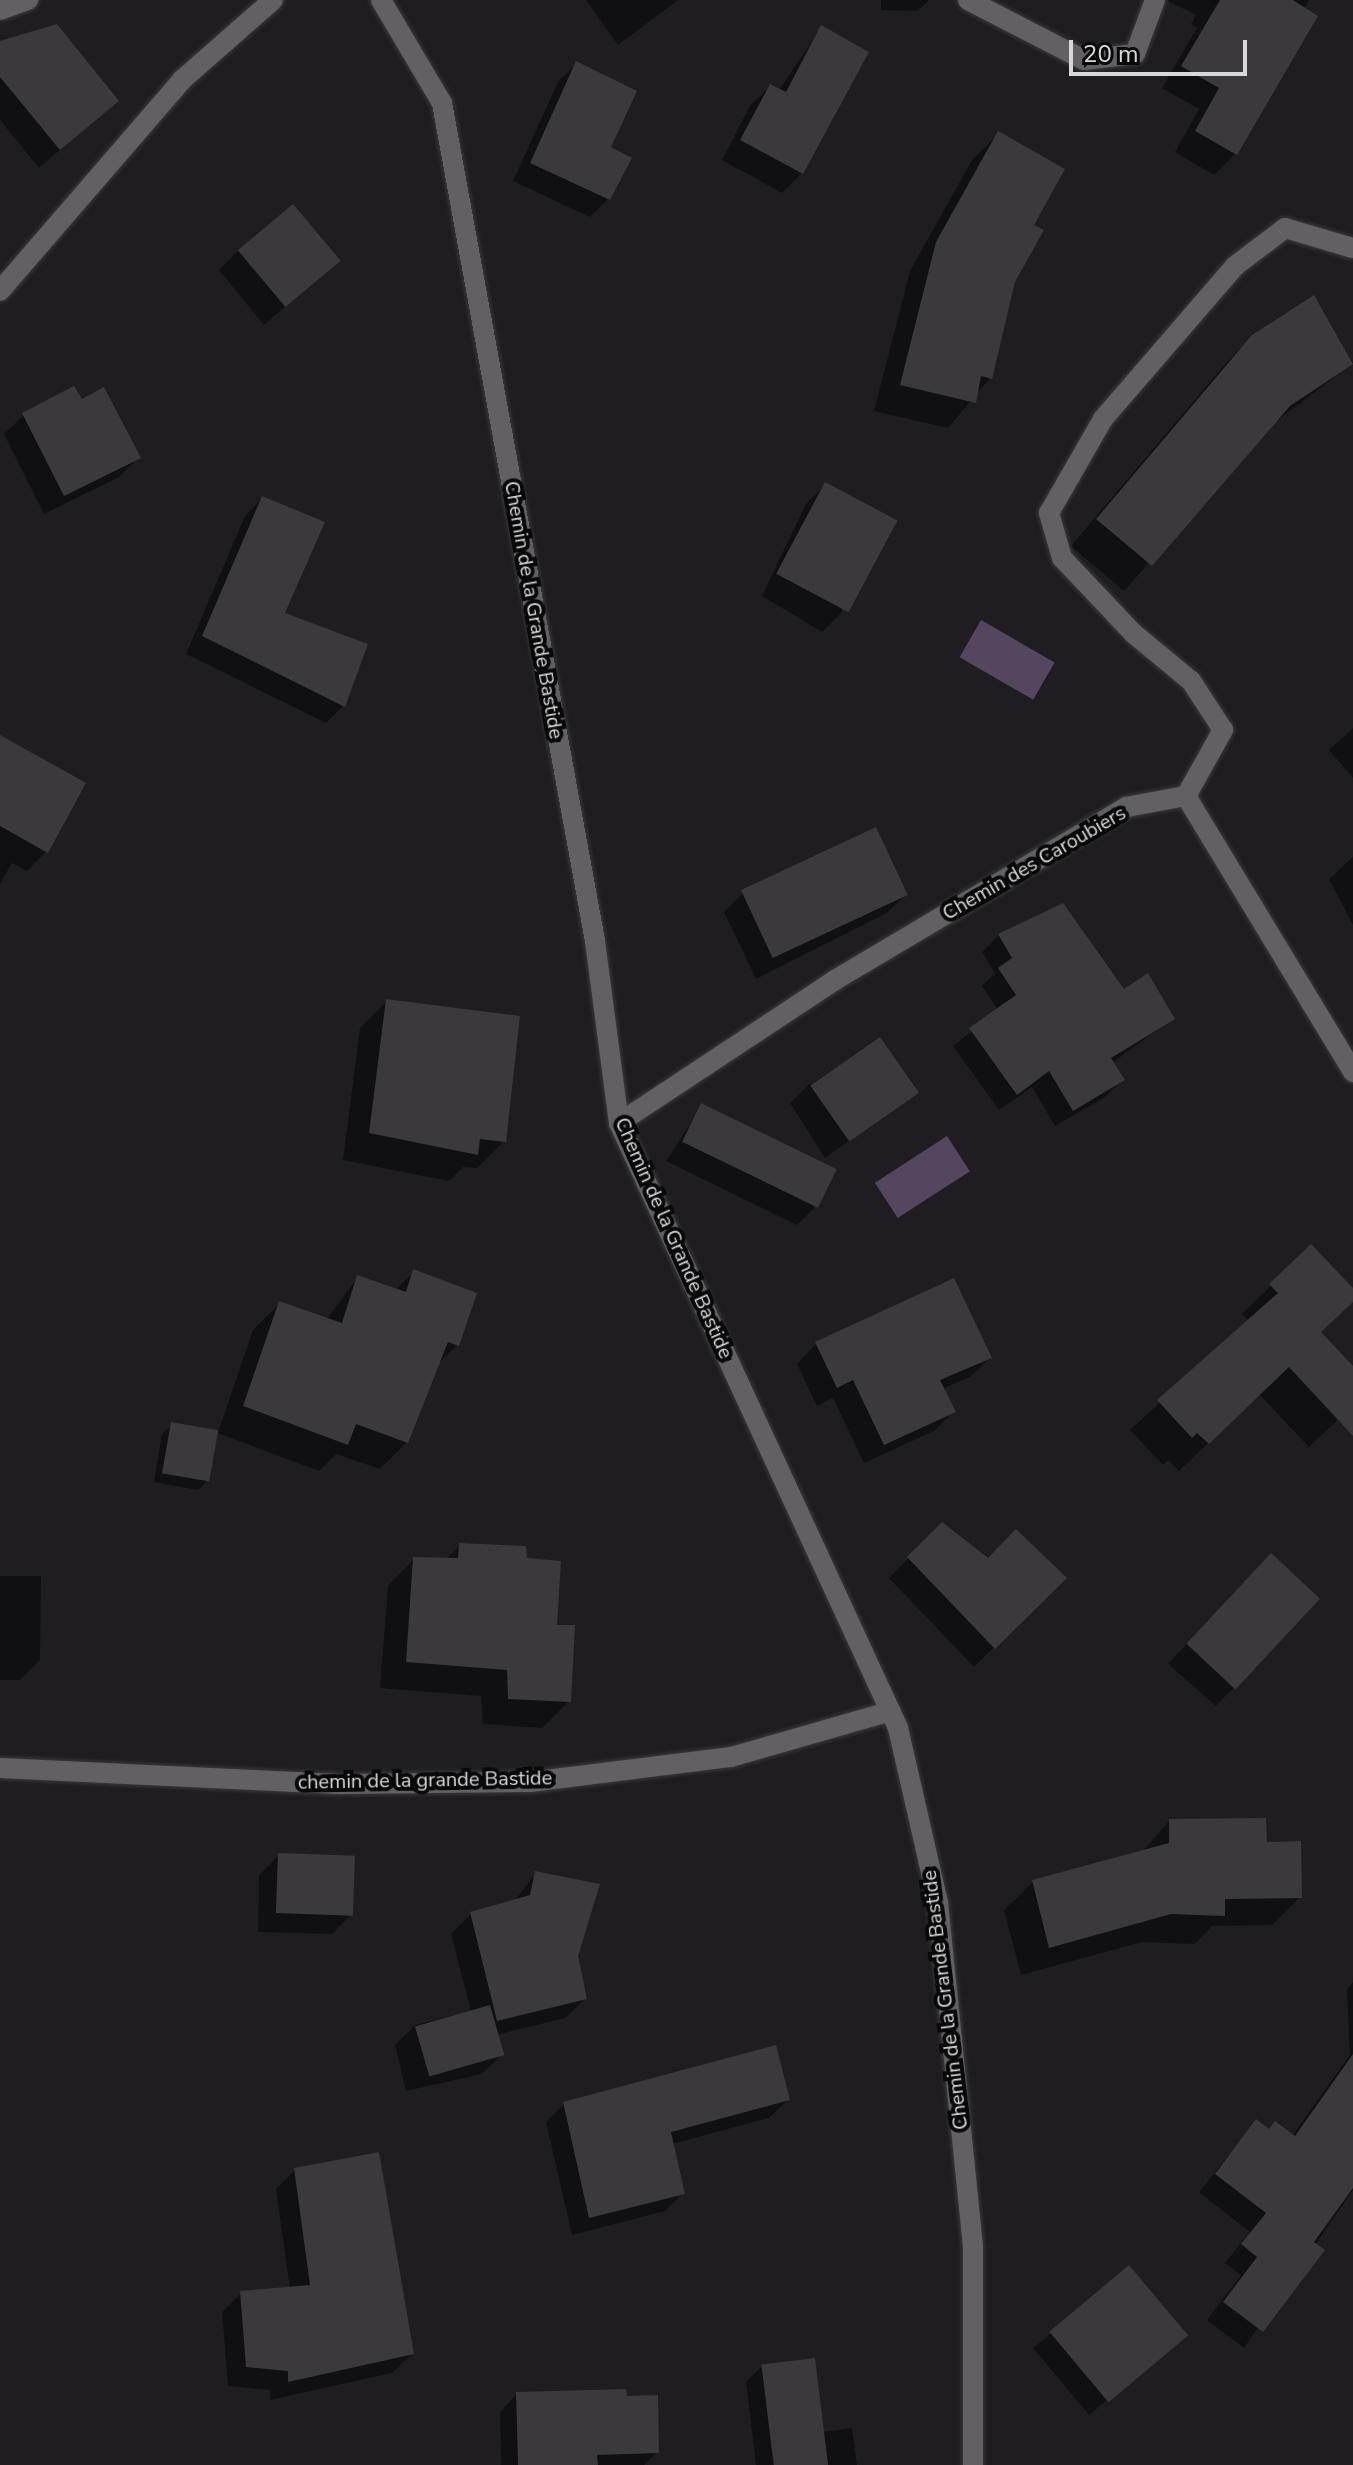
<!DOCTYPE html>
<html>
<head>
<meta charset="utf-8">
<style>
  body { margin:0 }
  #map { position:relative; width:1353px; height:2465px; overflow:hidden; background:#1f1d21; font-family:"Nunito Sans",sans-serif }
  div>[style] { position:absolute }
  .water>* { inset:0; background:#53465e; transform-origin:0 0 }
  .shadow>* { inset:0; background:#0007; transform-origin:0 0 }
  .building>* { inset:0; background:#3b393d; transform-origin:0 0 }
  .roads { filter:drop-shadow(0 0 2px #3b393c) drop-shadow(0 0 2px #3b393c) }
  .service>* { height:20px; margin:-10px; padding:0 10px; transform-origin:10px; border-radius:10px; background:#636065 }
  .minor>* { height:20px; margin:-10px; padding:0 10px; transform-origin:10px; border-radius:10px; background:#636065 }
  span { translate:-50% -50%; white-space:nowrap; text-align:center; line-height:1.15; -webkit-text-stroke:8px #080809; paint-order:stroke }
  .street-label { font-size:20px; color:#d8d7da }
  .scale { position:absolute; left:1069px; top:40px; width:178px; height:36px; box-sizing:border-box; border:4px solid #d8d7da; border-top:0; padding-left:10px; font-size:24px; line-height:28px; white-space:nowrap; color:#d8d7da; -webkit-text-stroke:6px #080809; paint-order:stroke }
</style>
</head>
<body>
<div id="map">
  <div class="water">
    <i style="left:981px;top:620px;width:85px;height:43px;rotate:30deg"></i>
    <i style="left:947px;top:1136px;width:42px;height:86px;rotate:57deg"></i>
  </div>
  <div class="shadow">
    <i style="clip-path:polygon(586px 0,678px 0,618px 45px)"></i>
    <i style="clip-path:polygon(881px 0,929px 0,918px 11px,881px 10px)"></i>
    <i style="clip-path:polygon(1166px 0,1309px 0,1304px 9px,1316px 17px,1235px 154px,1214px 175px,1175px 152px,1199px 109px,1162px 88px,1197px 28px,1191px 24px,1196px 15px)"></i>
    <i style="clip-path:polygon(821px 28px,802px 173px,782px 193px,722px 160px,750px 106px,770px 86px,779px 90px)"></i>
    <i style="clip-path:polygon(0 43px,116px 101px,39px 168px,0 120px)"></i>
    <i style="clip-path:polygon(576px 64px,608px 148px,608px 199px,590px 217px,513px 181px,558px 82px)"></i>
    <i style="clip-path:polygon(998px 134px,1013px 281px,990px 378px,948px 428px,874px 411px,910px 271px,972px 160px)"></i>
    <i style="clip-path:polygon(239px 250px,338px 261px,264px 325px,219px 270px)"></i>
    <i style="clip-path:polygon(1314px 298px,1353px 363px,1270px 426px,1124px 591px,1071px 546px,1226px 363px,1253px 336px)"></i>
    <i style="clip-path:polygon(81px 402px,138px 458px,119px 477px,44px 514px,4px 434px,24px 415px)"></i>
    <i style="clip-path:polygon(826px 484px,842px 612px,822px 632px,762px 596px,806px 504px)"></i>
    <i style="clip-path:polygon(262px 498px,283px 614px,365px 645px,343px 706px,326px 723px,186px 654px,245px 516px)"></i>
    <i style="clip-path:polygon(1353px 728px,1353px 778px,1329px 750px)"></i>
    <i style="clip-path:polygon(0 753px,46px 852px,27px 871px,12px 863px,0 884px)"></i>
    <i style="clip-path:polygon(1353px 857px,1353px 925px,1329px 879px)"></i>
    <i style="clip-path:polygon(743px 893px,906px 894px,887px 913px,756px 979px,724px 912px)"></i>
    <i style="clip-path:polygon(999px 935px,1172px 1019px,1112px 1063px,1122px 1080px,1105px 1097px,1055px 1126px,1032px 1087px,999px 1110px,953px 1046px,998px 1010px,982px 986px,995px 973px,982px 952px)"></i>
    <i style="clip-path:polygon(387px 1001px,504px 1141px,477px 1168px,463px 1167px,449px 1181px,343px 1160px,360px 1028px)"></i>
    <i style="clip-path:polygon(809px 1084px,916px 1093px,825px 1158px,790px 1103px)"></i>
    <i style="clip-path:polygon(702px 1106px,815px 1207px,797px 1225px,666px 1161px)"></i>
    <i style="clip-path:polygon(1311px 1247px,1353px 1291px,1319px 1333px,1353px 1369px,1353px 1406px,1309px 1447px,1259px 1394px,1179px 1471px,1168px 1460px,1163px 1465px,1130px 1430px,1249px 1321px,1242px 1314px)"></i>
    <i style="clip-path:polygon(414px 1272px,457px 1345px,437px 1365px,407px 1442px,380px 1469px,336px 1454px,319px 1471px,215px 1432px,208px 1480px,198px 1490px,154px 1482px,162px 1434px,172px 1425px,218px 1432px,253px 1330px,280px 1303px,326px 1320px,358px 1277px,395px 1290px)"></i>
    <i style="clip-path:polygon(816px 1344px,990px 1358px,970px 1377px,942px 1389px,953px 1412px,934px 1431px,864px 1463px,833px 1398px,817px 1406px,797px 1364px)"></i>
    <i style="clip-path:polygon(942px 1525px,987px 1560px,1064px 1578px,974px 1667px,889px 1578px)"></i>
    <i style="clip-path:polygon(460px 1545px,525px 1560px,555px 1627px,569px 1701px,542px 1728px,483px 1724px,481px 1696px,380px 1688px,388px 1586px,414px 1559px,445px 1560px)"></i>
    <i style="clip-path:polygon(1251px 1575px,1317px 1599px,1216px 1706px,1168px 1664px)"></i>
    <i style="clip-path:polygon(0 1576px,41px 1576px,40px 1660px,20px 1680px,0 1680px)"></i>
    <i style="clip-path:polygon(1169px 1821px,1265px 1844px,1300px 1897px,1272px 1925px,1212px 1926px,1195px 1944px,1142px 1942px,1021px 1975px,1004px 1910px,1033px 1882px,1141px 1853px)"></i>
    <i style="clip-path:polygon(279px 1855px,352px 1914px,332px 1934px,258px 1932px,259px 1875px)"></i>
    <i style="clip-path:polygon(536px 1873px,576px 1956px,585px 1999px,565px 2018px,496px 2035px,502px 2054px,482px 2074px,406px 2091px,395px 2045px,415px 2025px,471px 2011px,451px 1934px,471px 1914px,514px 1902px)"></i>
    <i style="clip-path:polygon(1353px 1982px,1353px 2190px,1244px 2348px,1207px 2320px,1241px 2275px,1225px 2263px,1250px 2232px,1199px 2192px,1256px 2122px,1268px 2130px,1275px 2123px,1292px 2136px,1350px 2055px,1347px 1989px)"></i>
    <i style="clip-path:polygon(788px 2100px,769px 2118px,672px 2144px,683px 2193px,665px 2211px,572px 2235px,546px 2122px,564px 2104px)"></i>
    <i style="clip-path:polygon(295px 2170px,412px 2354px,392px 2373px,270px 2400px,270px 2390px,228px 2386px,222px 2312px,241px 2293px,290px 2289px,276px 2189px)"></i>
    <i style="left:1129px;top:2268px;width:87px;height:125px;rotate:50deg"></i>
    <i style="clip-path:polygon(762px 2366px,822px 2432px,852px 2428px,857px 2465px,756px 2465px,746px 2382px)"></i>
    <i style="clip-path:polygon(517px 2394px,657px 2452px,644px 2465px,501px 2465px,500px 2412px)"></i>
  </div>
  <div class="building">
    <i style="clip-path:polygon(1220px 0,1293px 0,1318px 16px,1237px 155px,1195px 131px,1219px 88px,1181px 66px)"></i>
    <i style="clip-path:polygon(57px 24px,119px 101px,60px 150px,0 77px,0 41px)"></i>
    <i style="clip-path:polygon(821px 25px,869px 52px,803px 174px,740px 140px,770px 84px,786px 92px)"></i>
    <i style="clip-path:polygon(576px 61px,637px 91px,611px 147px,632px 158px,610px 200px,530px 163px)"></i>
    <i style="clip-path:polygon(998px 131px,1065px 169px,1034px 225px,1044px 230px,1015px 282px,992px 379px,981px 376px,976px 403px,900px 385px,936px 242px)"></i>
    <i style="left:293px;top:204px;width:74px;height:72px;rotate:50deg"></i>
    <i style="clip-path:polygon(1314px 295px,1353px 364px,1290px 406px,1152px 566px,1096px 519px,1252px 335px)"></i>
    <i style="clip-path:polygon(74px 386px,82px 399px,104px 387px,141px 458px,64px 496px,22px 413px)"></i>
    <i style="left:825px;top:482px;width:82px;height:104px;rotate:28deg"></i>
    <i style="clip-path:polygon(262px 496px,325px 522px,285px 613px,368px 644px,345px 707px,202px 636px)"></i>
    <i style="clip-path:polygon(0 735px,86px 783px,48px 853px,0 826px)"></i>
    <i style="left:876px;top:827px;width:75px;height:149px;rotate:65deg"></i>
    <i style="clip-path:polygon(1063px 903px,1124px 989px,1148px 973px,1175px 1019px,1111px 1058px,1125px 1080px,1073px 1111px,1049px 1071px,1017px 1095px,969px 1028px,1016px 995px,998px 968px,1012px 958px,998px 934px)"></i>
    <i style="clip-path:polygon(386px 999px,520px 1016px,506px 1142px,480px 1139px,478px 1155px,369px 1133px)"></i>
    <i style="left:880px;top:1037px;width:68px;height:85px;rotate:55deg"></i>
    <i style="left:701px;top:1103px;width:151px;height:43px;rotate:26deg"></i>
    <i style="clip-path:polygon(1311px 1244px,1353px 1288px,1353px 1302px,1321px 1332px,1353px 1366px,1353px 1436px,1289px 1367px,1209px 1444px,1197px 1433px,1192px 1438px,1157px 1400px,1278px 1293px,1269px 1284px)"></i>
    <i style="clip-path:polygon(413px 1269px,477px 1293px,459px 1346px,448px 1342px,408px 1443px,356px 1424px,348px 1445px,243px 1406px,279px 1301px,342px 1323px,357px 1275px,406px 1292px)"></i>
    <i style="clip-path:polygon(954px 1278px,992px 1358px,940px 1380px,956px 1412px,884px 1445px,853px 1380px,837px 1388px,815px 1342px)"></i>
    <i style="left:171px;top:1422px;width:48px;height:52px;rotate:10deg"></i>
    <i style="clip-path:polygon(942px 1522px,988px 1558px,1016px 1529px,1067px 1578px,995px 1649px,907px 1557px)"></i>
    <i style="clip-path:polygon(459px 1543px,526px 1546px,527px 1558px,561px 1561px,557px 1625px,575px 1625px,571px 1702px,508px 1699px,507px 1670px,406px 1662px,413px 1557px,458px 1558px)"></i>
    <i style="left:1271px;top:1553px;width:67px;height:124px;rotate:43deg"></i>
    <i style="clip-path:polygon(1266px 1818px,1267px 1842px,1301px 1841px,1302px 1898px,1225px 1899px,1225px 1916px,1171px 1914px,1049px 1948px,1032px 1880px,1169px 1843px,1169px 1819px)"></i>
    <i style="left:278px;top:1853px;width:77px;height:60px;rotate:2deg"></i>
    <i style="clip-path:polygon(535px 1871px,600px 1884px,578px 1956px,587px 1999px,497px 2021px,470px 1912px,530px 1895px)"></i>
    <i style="left:490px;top:2005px;width:52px;height:78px;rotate:74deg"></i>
    <i style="clip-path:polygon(776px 2045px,790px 2100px,671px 2132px,685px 2194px,589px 2218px,563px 2102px)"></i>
    <i style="clip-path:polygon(1353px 2054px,1353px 2188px,1314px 2242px,1325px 2250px,1263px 2332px,1223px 2302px,1257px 2257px,1241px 2244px,1266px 2213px,1215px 2174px,1256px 2119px,1269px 2129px,1275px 2121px,1295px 2136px)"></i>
    <i style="clip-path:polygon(379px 2152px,414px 2354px,288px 2382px,288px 2371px,246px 2367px,240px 2291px,310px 2285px,294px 2168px)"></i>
    <i style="left:1129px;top:2265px;width:92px;height:104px;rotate:50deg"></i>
    <i style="left:815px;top:2358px;width:108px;height:54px;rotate:83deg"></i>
    <i style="clip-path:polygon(626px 2389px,627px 2396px,658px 2395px,659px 2453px,597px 2455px,598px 2465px,518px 2465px,516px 2392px)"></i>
  </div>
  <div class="roads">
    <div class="service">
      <i style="left:0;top:10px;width:30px;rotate:-20deg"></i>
    </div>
    <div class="minor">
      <i style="left:381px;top:0;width:120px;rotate:59.4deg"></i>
      <i style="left:442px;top:103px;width:852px;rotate:79.65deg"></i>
      <i style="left:595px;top:941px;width:184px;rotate:82.5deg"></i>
      <i style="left:619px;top:1123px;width:666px;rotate:65.24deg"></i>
      <i style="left:898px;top:1728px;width:179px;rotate:77.1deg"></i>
      <i style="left:938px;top:1902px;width:346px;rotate:84.2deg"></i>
      <i style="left:973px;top:2246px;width:219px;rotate:90deg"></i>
      <i style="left:968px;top:0;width:131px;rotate:27.3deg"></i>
      <i style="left:1084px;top:60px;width:51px;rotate:-6.7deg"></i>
      <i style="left:1135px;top:54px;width:58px;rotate:-69.7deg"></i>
      <i style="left:0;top:291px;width:279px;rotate:-49.2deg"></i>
      <i style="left:182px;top:80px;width:121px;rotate:-41.3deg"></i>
      <i style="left:1186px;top:796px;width:76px;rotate:-60.7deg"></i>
      <i style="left:1223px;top:730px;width:59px;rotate:-123.1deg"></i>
      <i style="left:1191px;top:681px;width:75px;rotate:-140.4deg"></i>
      <i style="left:1133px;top:633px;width:103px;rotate:-133.4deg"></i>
      <i style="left:1062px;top:558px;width:47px;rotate:-106.1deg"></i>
      <i style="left:1049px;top:513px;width:108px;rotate:-60.1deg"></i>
      <i style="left:1103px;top:419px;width:202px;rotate:-49.2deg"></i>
      <i style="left:1235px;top:266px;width:63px;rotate:-37.2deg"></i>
      <i style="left:1285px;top:228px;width:71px;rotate:16.4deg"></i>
      <i style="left:619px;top:1123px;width:259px;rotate:-33.5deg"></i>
      <i style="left:835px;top:980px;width:339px;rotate:-30.7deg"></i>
      <i style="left:1126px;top:807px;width:61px;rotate:-10.4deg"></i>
      <i style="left:1186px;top:796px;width:323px;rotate:58.8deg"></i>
      <i style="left:0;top:1768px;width:343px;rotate:2.7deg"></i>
      <i style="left:343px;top:1784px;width:187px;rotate:-0.6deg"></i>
      <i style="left:530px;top:1782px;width:203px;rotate:-7.1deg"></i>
      <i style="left:731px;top:1757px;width:166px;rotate:-16deg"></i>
    </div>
  </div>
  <div class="street-label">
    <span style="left:534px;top:610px;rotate:80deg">Chemin de la Grande Bastide</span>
    <span style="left:1034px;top:863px;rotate:-30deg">Chemin des Caroubiers</span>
    <span style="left:674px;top:1238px;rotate:66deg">Chemin de la Grande Bastide</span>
    <span style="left:425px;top:1780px;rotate:-1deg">chemin de la grande Bastide</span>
    <span style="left:945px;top:2000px;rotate:-97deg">Chemin de la Grande Bastide</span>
  </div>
  <div class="scale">20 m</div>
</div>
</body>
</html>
